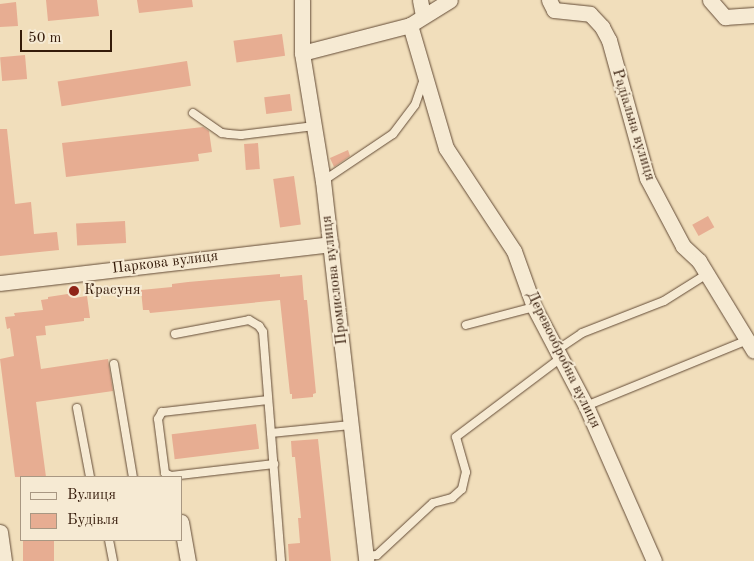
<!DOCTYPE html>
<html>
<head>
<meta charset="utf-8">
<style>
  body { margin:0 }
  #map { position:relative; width:754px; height:561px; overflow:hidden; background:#f1debb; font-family:"Old Standard TT",serif }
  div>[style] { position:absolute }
  .building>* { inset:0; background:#e7ad92; transform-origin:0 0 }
  .roads { filter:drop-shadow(0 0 1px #634b36) drop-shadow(0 0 1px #634b36) }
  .lane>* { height:8px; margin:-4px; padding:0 4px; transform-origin:4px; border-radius:4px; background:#f6ead3 }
  .street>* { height:15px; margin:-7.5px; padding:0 7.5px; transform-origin:7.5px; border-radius:7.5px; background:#f6ead3 }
  .dots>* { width:14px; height:14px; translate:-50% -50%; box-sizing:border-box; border:2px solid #f6ead3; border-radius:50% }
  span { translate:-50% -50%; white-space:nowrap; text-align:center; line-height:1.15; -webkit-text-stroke:4px #f6ead3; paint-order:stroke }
  .street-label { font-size:15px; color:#341a09 }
  .poi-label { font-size:15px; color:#341a09 }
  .left { translate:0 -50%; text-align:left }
  .legend { position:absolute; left:20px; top:476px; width:162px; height:65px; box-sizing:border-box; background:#f6ead3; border:1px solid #a89782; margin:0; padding:6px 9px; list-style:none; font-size:15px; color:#341a09 }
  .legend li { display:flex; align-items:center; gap:10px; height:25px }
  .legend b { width:25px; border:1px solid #a89782 }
  .scale { position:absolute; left:20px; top:30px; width:92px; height:22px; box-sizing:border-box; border:2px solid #341a09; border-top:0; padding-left:6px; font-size:15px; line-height:18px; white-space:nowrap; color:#341a09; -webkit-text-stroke:4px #f6ead3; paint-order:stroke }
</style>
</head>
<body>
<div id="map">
  <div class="building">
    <i style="clip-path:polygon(46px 0,97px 0,99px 16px,48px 21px)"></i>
    <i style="clip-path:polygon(137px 0,192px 0,193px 7px,139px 13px)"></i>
    <i style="clip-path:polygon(16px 2px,18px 26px,0 27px,0 4px)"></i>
    <i style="left:282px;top:34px;width:22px;height:49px;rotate:82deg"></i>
    <i style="left:25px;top:55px;width:24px;height:25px;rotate:85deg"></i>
    <i style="left:187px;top:61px;width:25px;height:131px;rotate:81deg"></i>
    <i style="left:290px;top:94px;width:17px;height:26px;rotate:83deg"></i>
    <i style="clip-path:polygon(203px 127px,209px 131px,212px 152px,198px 154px,199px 161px,66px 177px,62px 143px)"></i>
    <i style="clip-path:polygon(0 129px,7px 129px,15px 204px,31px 202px,34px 234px,57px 232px,59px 250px,0 256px)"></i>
    <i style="left:258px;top:143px;width:26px;height:14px;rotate:86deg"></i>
    <i style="clip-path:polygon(348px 150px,350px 156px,334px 167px,330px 158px)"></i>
    <i style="left:294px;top:176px;width:49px;height:21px;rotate:82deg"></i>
    <i style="left:708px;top:216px;width:13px;height:18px;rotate:61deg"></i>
    <i style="left:125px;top:221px;width:22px;height:49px;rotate:87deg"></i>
    <i style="clip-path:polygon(280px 274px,280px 277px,302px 275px,304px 300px,307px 300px,316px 393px,313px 394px,313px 397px,292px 399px,292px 394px,290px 394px,280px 300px,150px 313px,149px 310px,143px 310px,141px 290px,172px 287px,172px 284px,188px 282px)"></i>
    <i style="clip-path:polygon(74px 293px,74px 298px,87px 296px,90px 318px,84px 318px,84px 321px,45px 326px,46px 335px,36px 336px,41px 369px,108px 359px,113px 391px,36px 402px,46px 477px,15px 477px,0 359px,14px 356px,10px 328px,7px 329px,5px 317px,15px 316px,14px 313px,43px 310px,41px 300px,48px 299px,48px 297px)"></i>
    <i style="left:256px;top:424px;width:25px;height:85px;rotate:83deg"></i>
    <i style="clip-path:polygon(318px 439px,331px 561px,289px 561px,288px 544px,300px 543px,298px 518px,301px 518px,295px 457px,292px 457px,291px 441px)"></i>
    <i style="left:23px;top:540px;width:31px;height:21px"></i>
  </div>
  <div class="roads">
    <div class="lane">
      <i style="left:193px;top:113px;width:35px;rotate:35deg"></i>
      <i style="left:222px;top:133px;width:7px;rotate:8deg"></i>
      <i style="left:229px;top:134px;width:12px;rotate:5deg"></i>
      <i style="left:241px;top:135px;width:74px;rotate:-7deg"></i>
      <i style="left:323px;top:181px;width:84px;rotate:-33.9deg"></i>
      <i style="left:393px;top:134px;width:36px;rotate:-53deg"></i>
      <i style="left:415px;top:105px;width:28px;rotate:-71deg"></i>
      <i style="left:466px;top:325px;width:70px;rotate:-14.8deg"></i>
      <i style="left:175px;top:334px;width:75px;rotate:-10.7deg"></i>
      <i style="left:249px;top:320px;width:12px;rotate:31deg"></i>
      <i style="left:259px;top:326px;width:7px;rotate:56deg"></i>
      <i style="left:263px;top:332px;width:230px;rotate:85.5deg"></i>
      <i style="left:557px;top:350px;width:30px;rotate:-34deg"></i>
      <i style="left:582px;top:333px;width:88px;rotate:-21.3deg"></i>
      <i style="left:664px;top:301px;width:51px;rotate:-32.1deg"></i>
      <i style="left:114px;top:364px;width:115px;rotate:80.5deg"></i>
      <i style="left:268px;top:400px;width:107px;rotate:173.5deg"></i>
      <i style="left:162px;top:412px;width:8px;rotate:120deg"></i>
      <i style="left:158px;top:419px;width:54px;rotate:82.6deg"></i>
      <i style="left:165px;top:473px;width:7px;rotate:27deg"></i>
      <i style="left:171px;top:476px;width:104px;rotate:-6.6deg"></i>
      <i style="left:586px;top:406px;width:175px;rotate:-22.2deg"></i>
      <i style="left:77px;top:408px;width:70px;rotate:79.3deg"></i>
      <i style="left:271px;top:433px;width:80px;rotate:-5.7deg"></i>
      <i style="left:109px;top:540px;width:21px;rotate:79deg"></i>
      <i style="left:365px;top:556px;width:12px;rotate:-5deg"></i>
      <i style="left:377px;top:555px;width:76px;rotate:-42.9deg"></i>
      <i style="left:433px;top:503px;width:20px;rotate:-15deg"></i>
      <i style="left:452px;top:498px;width:13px;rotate:-42deg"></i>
      <i style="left:462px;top:489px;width:17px;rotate:-77deg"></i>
      <i style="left:466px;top:472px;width:36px;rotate:-106deg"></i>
      <i style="left:456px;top:437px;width:131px;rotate:-37deg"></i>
    </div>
    <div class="street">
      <i style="left:302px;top:0;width:53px;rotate:90deg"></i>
      <i style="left:302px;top:53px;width:130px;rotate:80.7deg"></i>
      <i style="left:323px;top:181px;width:382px;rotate:83.5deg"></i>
      <i style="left:420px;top:0;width:16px;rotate:79deg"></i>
      <i style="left:549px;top:0;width:11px;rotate:63deg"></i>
      <i style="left:554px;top:10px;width:36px;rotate:6deg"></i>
      <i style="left:590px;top:14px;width:18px;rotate:47deg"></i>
      <i style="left:602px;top:27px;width:15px;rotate:62deg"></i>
      <i style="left:609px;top:40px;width:143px;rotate:74.6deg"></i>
      <i style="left:647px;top:178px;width:77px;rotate:62.1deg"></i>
      <i style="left:683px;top:246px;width:22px;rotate:43deg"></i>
      <i style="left:699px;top:261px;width:105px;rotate:58.6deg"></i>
      <i style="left:710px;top:0;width:23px;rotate:49deg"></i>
      <i style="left:725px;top:17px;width:29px;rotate:-4deg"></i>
      <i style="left:410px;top:25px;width:128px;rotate:73.7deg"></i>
      <i style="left:446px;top:148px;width:123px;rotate:56.6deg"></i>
      <i style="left:514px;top:251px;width:59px;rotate:70.3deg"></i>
      <i style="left:534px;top:307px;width:112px;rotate:62.3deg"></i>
      <i style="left:586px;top:406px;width:169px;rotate:66.3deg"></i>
      <i style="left:302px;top:53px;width:112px;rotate:-14.5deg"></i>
      <i style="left:410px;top:25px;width:47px;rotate:-32deg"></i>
      <i style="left:0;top:283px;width:333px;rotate:-6.7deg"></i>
      <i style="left:181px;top:522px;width:40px;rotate:80deg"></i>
      <i style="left:0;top:532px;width:29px;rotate:82deg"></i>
    </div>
  </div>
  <div class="dots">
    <i style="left:74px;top:291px;background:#8f2418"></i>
  </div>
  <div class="street-label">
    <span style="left:633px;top:125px;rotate:73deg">Радіальна вулиця</span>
    <span style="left:165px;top:263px;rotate:-7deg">Паркова вулиця</span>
    <span style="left:335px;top:280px;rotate:-97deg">Промислова вулиця</span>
    <span style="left:563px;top:360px;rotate:64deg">Деревообробна вулиця</span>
  </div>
  <div class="poi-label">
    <span class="left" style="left:84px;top:291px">Красуня</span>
  </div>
  <ul class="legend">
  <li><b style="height:6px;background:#f6ead3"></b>Вулиця</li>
  <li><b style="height:14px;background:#e7ad92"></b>Будівля</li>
  </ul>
  <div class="scale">50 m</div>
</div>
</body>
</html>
